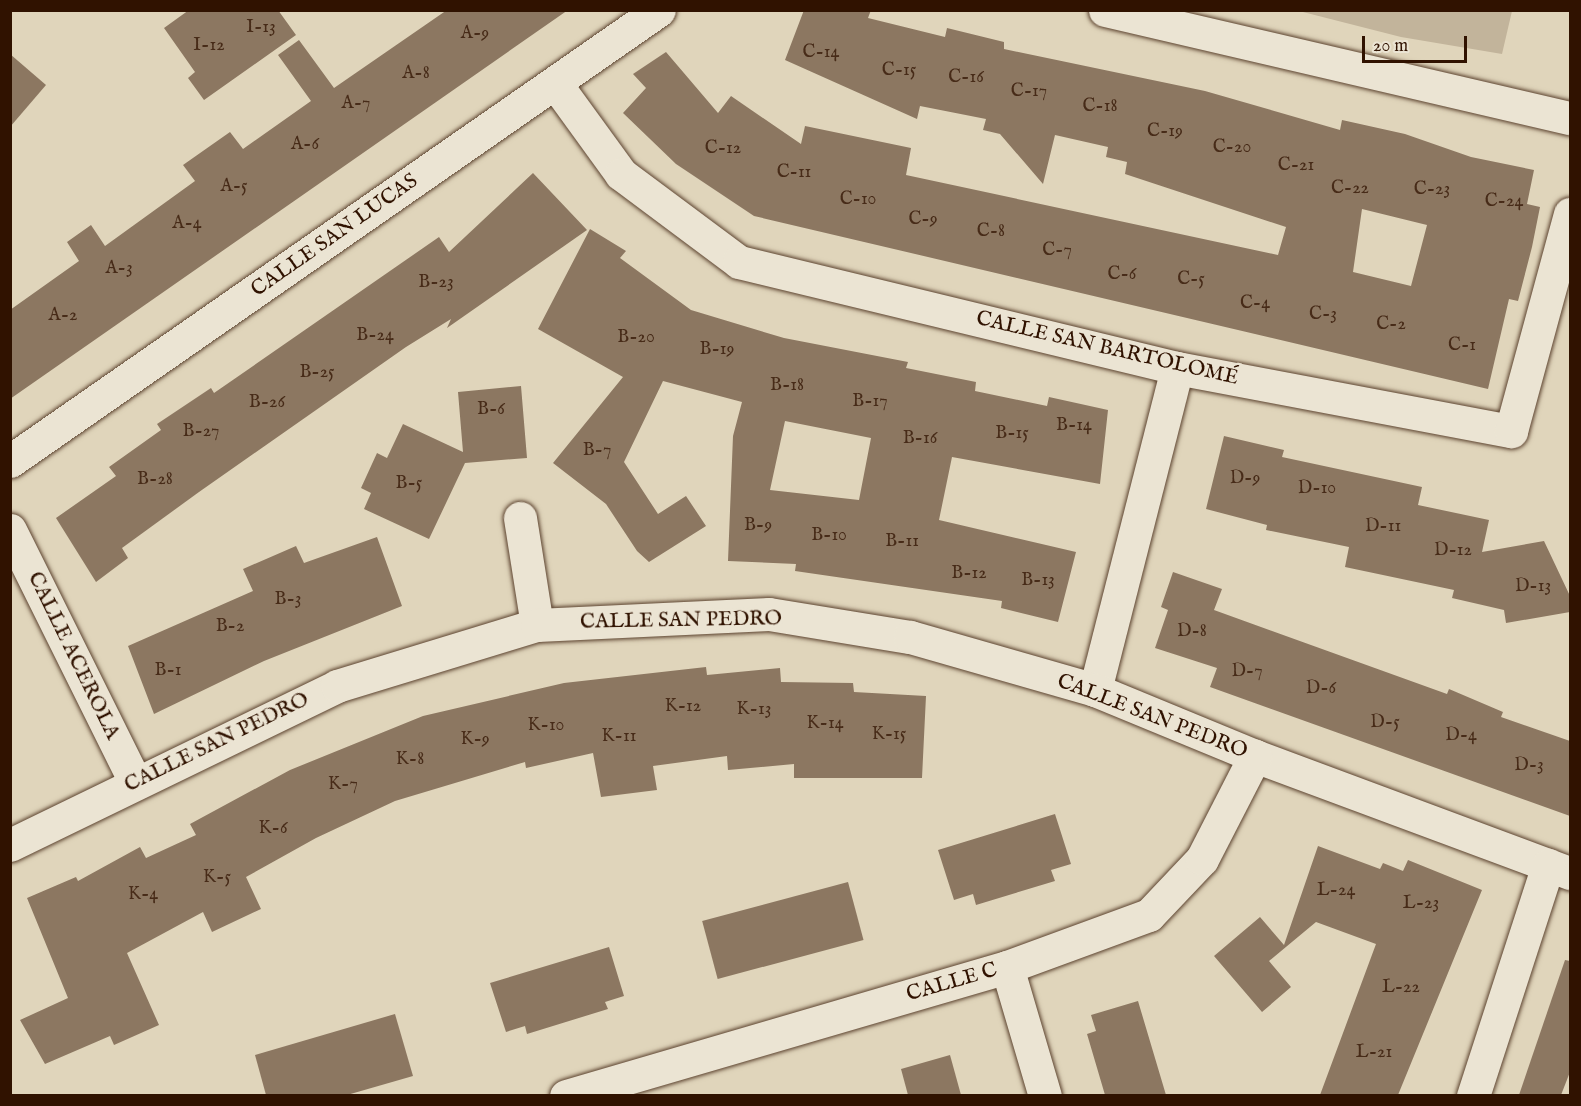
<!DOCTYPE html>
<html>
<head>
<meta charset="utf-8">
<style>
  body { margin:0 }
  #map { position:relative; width:1581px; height:1106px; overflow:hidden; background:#e0d5bb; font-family:"IM FELL English",serif }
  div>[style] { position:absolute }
  .green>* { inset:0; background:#c2b49b }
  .building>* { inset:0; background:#8c7761; transform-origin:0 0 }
  .roads { filter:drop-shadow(0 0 2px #5c432f) drop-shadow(0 0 2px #5c432f) }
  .minor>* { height:33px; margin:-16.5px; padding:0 16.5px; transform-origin:16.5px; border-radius:16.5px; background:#ebe4d3 }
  span { translate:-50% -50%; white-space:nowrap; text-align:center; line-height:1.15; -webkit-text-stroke:4.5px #ebe4d3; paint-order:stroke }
  .number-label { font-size:18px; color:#472b18 }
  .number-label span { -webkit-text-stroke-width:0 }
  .street-label { font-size:21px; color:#301200 }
  .frame { position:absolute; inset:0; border:12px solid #301200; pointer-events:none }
  .scale { position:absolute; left:1362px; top:36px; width:105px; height:27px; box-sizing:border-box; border:3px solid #301200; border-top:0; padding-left:8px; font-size:18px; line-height:21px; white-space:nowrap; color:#301200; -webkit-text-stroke:4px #ebe4d3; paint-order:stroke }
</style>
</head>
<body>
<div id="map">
  <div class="green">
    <i style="clip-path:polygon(1299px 11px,1512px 11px,1502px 54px,1401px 37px)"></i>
  </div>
  <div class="building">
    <i style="clip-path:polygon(189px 10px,278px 10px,296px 35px,204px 100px,188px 78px,195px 72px,164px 28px)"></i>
    <i style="clip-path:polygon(447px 10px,568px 10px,10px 399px,10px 310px,79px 261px,67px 242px,91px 225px,105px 246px,195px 181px,183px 165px,230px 132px,243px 149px,311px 101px,278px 55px,299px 40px,334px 88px)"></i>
    <i style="clip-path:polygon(evenodd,804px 10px,871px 10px,868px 18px,945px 37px,947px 28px,1004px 42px,1004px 49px,1205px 91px,1340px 130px,1342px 120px,1405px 134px,1471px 157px,1534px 170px,1527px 204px,1540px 207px,1532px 247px,1518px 301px,1509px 299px,1488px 389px,754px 216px,676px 164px,623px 113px,646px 88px,633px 74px,666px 52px,718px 113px,731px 96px,801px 144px,805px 126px,911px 148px,906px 175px,1278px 255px,1286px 227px,1125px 174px,1127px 162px,1106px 157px,1108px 147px,1055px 135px,1043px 184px,1000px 134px,983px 130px,986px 119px,920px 106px,917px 119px,785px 60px,804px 10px,1362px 209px,1427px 225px,1411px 286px,1353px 272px,1362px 209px)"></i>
    <i style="clip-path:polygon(10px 54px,46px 85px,10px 127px)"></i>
    <i style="clip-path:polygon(533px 173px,587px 230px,447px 328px,451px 319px,406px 347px,199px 492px,122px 548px,128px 558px,96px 582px,56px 518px,116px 476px,109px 467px,161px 430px,157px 424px,211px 388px,214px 393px,439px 237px,449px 252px)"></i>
    <i style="clip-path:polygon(evenodd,590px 229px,626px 251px,620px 258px,691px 310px,784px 338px,908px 362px,906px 368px,976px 382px,975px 391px,1047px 406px,1049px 397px,1108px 410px,1100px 484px,952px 457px,939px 520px,1076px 552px,1058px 622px,1001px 608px,1002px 601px,795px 571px,796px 564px,728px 561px,733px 436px,742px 402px,663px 381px,624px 462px,658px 514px,686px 496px,706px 526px,649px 562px,637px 551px,606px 504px,553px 463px,623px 377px,538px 329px,590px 229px,785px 421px,871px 438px,859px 500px,770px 490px,785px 421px)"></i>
    <i style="clip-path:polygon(521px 386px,527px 458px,465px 463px,429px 539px,364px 509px,371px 493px,361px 488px,377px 453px,387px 458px,403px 424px,463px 452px,458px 392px)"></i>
    <i style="clip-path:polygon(1224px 436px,1284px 450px,1282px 457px,1422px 487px,1418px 505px,1489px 520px,1482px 552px,1544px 541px,1570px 596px,1570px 612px,1506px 623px,1504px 610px,1452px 598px,1454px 590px,1345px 567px,1349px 547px,1266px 530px,1267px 525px,1206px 509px)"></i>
    <i style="clip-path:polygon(377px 537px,402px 606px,264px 661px,154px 714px,128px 646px,253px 591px,243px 569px,296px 546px,304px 563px)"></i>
    <i style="clip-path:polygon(1173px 572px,1222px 589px,1214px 610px,1447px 694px,1449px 689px,1503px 712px,1501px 717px,1570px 741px,1570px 816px,1210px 687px,1217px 668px,1155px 648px,1168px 610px,1161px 607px)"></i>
    <i style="clip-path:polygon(706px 667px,707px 675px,780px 668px,781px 682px,853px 683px,854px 692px,926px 696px,922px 778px,794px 778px,794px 764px,728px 770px,727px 756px,653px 766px,657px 790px,601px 797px,593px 753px,526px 768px,525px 762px,395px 801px,316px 838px,246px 877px,261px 909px,212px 932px,203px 912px,127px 953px,159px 1025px,114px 1045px,110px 1036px,45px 1064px,20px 1020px,68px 998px,27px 898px,76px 877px,78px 881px,140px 847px,146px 858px,196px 835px,190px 824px,290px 770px,423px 716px,564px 683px)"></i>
    <i style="clip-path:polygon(1055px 814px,1071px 864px,1051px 870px,1055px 881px,976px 905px,973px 894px,954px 900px,938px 850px)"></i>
    <i style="clip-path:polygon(1318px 846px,1380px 869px,1383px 863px,1403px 871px,1408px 860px,1482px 890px,1398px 1095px,1320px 1095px,1376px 944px,1316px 922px,1269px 961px,1291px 987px,1262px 1012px,1214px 956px,1260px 917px,1284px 945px)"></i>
    <i style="left:848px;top:882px;width:60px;height:151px;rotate:75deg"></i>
    <i style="clip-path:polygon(609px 947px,624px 996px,605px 1002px,608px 1009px,527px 1034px,525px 1026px,506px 1032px,490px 983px)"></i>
    <i style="clip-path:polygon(1565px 960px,1570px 961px,1570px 1072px,1561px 1095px,1519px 1095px)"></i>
    <i style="clip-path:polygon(1138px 1001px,1166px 1095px,1105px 1095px,1087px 1034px,1096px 1031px,1091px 1015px)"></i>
    <i style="clip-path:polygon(395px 1014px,413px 1076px,347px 1095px,266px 1095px,255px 1055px)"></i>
    <i style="clip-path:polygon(950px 1055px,961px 1095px,908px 1095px,901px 1069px)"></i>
  </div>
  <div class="roads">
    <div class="minor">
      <i style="left:1105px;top:10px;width:477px;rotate:13.1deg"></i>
      <i style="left:555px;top:83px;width:112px;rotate:54deg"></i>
      <i style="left:621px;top:174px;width:147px;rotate:36.7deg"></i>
      <i style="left:739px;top:262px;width:451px;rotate:13.6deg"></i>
      <i style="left:1177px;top:368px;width:340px;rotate:10.7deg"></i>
      <i style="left:1511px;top:431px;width:225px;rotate:-74.8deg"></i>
      <i style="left:10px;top:461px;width:790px;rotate:-34.8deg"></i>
      <i style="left:520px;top:518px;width:108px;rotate:81deg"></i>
      <i style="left:10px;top:530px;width:281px;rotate:63.6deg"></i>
      <i style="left:1095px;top:690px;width:332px;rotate:-75.7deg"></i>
      <i style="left:10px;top:845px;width:364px;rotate:-25.9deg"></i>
      <i style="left:337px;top:686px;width:209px;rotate:-17deg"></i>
      <i style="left:537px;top:625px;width:232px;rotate:-2.7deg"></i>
      <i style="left:769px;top:614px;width:143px;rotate:9.3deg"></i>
      <i style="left:910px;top:637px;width:192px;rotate:16deg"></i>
      <i style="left:1095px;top:690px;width:173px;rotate:22.4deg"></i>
      <i style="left:1255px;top:756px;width:336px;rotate:20.4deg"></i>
      <i style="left:1007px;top:967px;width:134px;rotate:73.6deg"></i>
      <i style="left:566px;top:1096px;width:459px;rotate:-16.3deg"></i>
      <i style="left:1007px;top:967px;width:151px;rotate:-20.1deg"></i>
      <i style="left:1149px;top:915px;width:77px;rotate:-46.6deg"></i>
      <i style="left:1202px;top:859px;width:116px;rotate:-62.8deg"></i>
      <i style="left:1473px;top:1096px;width:243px;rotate:-72deg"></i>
    </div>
  </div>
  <div class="number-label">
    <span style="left:261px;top:28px">I-13</span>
    <span style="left:475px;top:34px">A-9</span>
    <span style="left:209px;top:46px">I-12</span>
    <span style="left:821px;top:53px">C-14</span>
    <span style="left:899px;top:71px">C-15</span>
    <span style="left:416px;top:74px">A-8</span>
    <span style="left:966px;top:78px">C-16</span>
    <span style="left:1029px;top:92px">C-17</span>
    <span style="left:356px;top:104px">A-7</span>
    <span style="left:1100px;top:107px">C-18</span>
    <span style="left:1165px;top:132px">C-19</span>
    <span style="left:305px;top:145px">A-6</span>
    <span style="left:1232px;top:148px">C-20</span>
    <span style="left:723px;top:149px">C-12</span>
    <span style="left:1296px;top:166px">C-21</span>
    <span style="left:794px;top:173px">C-11</span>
    <span style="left:234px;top:187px">A-5</span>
    <span style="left:1350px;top:189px">C-22</span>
    <span style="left:1432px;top:190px">C-23</span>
    <span style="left:858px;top:200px">C-10</span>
    <span style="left:1504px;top:202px">C-24</span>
    <span style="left:923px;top:220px">C-9</span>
    <span style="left:187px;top:224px">A-4</span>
    <span style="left:991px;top:232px">C-8</span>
    <span style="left:1057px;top:251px">C-7</span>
    <span style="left:119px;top:269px">A-3</span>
    <span style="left:1122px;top:275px">C-6</span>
    <span style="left:1191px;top:280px">C-5</span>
    <span style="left:436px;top:283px">B-23</span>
    <span style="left:1255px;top:304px">C-4</span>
    <span style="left:1323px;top:315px">C-3</span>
    <span style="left:63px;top:316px">A-2</span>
    <span style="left:1391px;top:325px">C-2</span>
    <span style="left:375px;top:336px">B-24</span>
    <span style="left:636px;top:338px">B-20</span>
    <span style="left:1462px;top:346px">C-1</span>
    <span style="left:717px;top:350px">B-19</span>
    <span style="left:317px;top:373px">B-25</span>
    <span style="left:787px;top:386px">B-18</span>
    <span style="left:870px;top:402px">B-17</span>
    <span style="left:267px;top:403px">B-26</span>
    <span style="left:491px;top:410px">B-6</span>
    <span style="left:1074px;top:426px">B-14</span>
    <span style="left:201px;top:432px">B-27</span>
    <span style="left:1012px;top:434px">B-15</span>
    <span style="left:920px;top:439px">B-16</span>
    <span style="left:597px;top:451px">B-7</span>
    <span style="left:1245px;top:479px">D-9</span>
    <span style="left:155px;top:480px">B-28</span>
    <span style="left:409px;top:484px">B-5</span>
    <span style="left:1317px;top:489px">D-10</span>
    <span style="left:758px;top:526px">B-9</span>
    <span style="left:1383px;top:527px">D-11</span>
    <span style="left:829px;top:536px">B-10</span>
    <span style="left:902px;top:542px">B-11</span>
    <span style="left:1453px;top:551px">D-12</span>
    <span style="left:969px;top:574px">B-12</span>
    <span style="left:1038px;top:581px">B-13</span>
    <span style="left:1533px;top:587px">D-13</span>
    <span style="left:288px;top:600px">B-3</span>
    <span style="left:230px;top:627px">B-2</span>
    <span style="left:1192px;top:632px">D-8</span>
    <span style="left:168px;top:671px">B-1</span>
    <span style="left:1247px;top:672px">D-7</span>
    <span style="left:1321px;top:689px">D-6</span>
    <span style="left:683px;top:707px">K-12</span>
    <span style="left:754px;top:710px">K-13</span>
    <span style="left:1385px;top:723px">D-5</span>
    <span style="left:825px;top:724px">K-14</span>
    <span style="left:546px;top:726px">K-10</span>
    <span style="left:889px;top:735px">K-15</span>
    <span style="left:1461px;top:736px">D-4</span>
    <span style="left:619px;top:737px">K-11</span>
    <span style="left:475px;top:740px">K-9</span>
    <span style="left:410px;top:760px">K-8</span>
    <span style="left:1529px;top:766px">D-3</span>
    <span style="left:343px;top:785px">K-7</span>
    <span style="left:273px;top:829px">K-6</span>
    <span style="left:217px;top:878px">K-5</span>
    <span style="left:1336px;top:891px">L-24</span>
    <span style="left:143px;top:895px">K-4</span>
    <span style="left:1421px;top:904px">L-23</span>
    <span style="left:1401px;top:988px">L-22</span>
    <span style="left:1374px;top:1053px">L-21</span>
  </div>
  <div class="street-label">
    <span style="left:335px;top:236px;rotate:-35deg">CALLE SAN LUCAS</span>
    <span style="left:1107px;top:349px;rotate:13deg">CALLE SAN BARTOLOMÉ</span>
    <span style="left:681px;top:621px;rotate:-1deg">CALLE SAN PEDRO</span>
    <span style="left:73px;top:656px;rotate:64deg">CALLE ACEROLA</span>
    <span style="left:1152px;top:717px;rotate:21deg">CALLE SAN PEDRO</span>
    <span style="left:217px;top:743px;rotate:-26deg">CALLE SAN PEDRO</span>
    <span style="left:952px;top:983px;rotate:-16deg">CALLE C</span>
  </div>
  <div class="frame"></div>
  <div class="scale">20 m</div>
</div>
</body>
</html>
